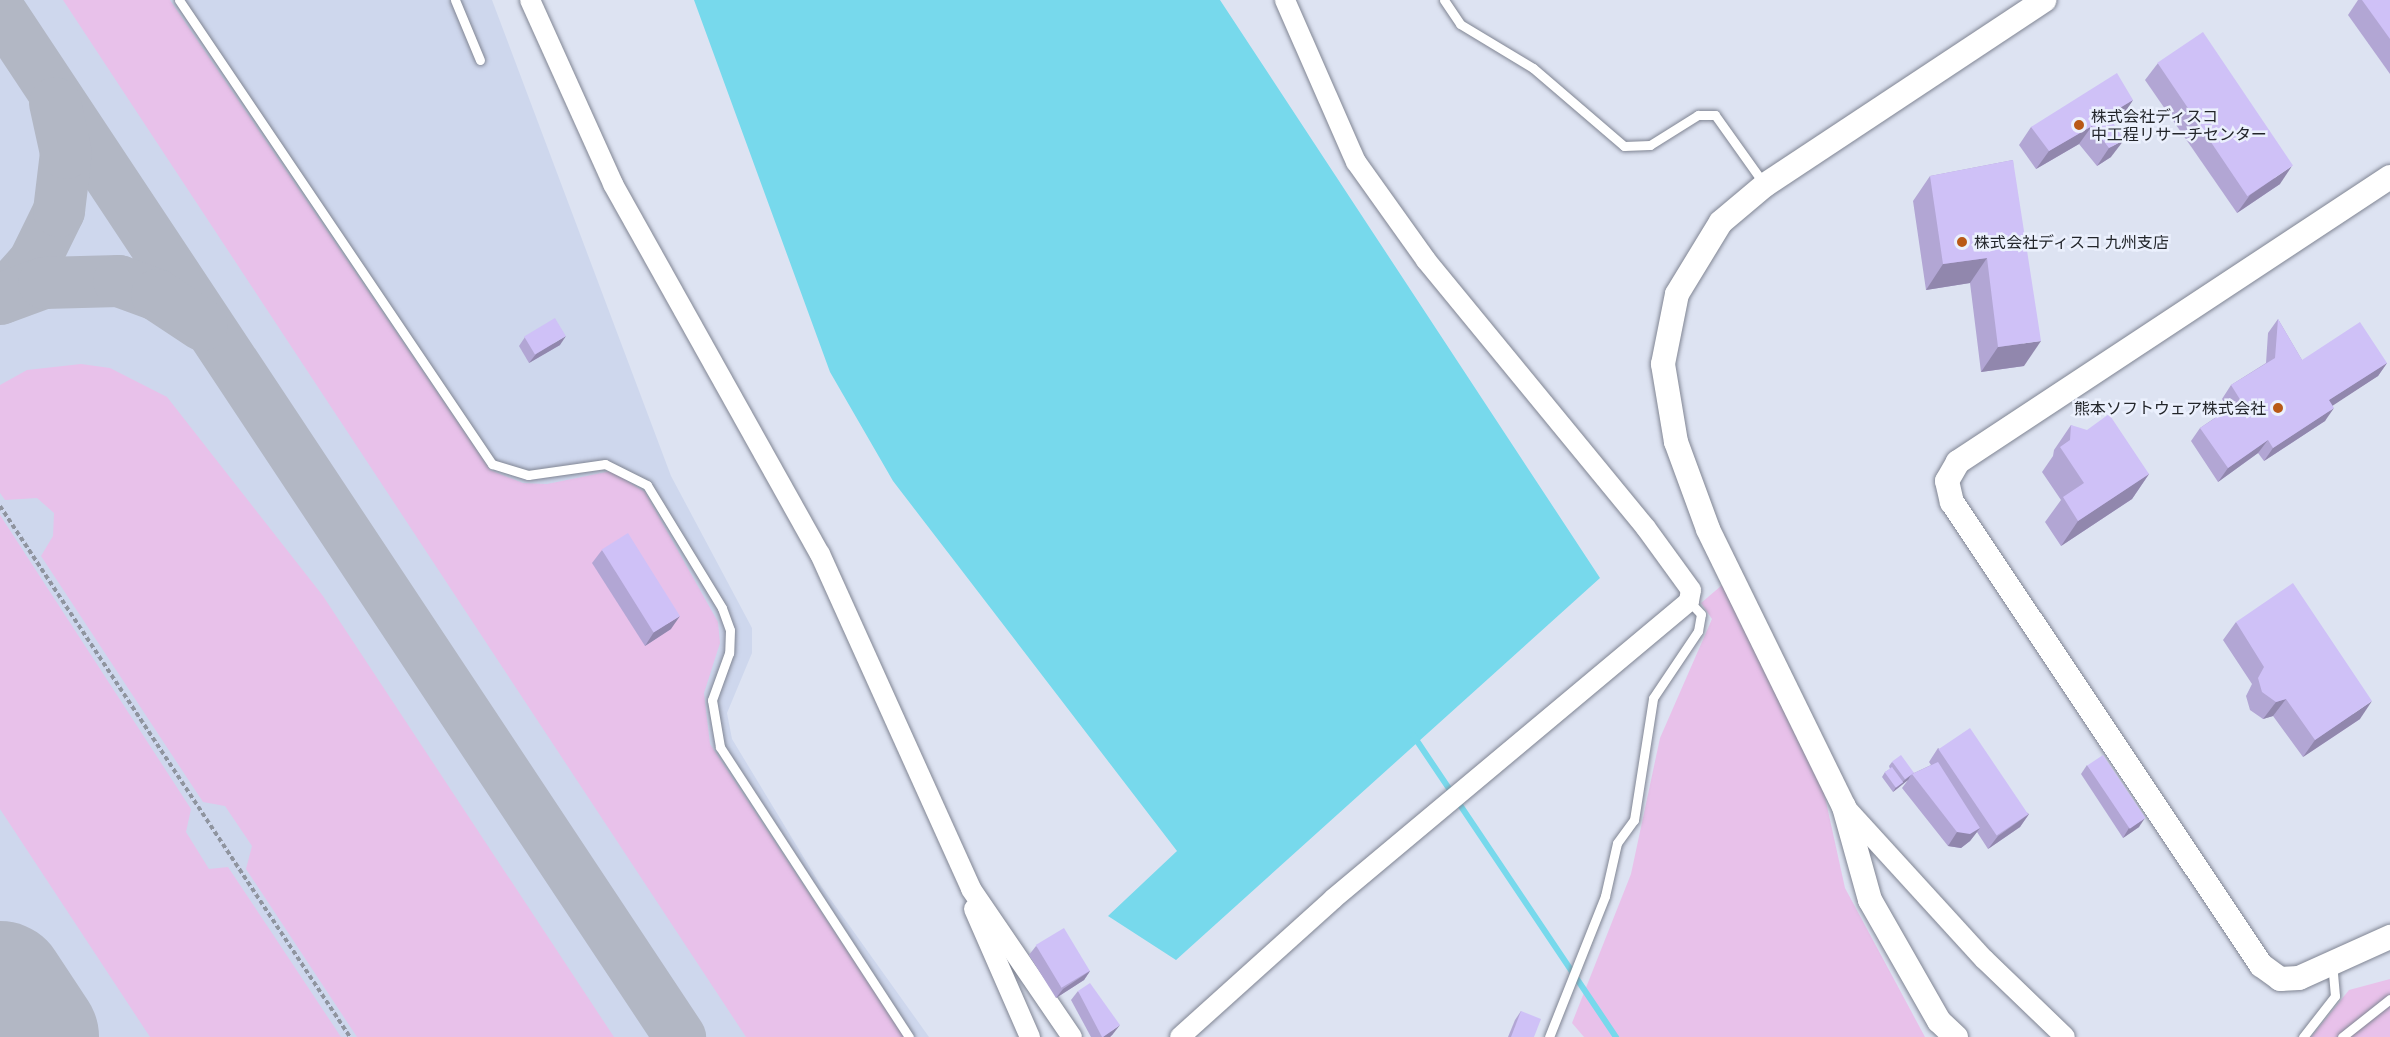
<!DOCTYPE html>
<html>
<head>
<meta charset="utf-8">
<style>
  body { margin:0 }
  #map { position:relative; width:2390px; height:1037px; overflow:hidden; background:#dde3f2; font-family:Lora,"Noto Sans JP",serif }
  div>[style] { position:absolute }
  .built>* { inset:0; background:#ced7ed }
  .green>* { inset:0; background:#e8c1ea }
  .water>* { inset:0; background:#77d9ec }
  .stream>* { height:6px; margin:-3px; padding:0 3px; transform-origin:3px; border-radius:3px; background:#77d9ec }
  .taxiway>* { height:52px; margin:-26px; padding:0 26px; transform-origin:26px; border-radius:26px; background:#b2b7c4 }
  .runway>* { height:132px; margin:-66px; padding:0 66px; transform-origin:66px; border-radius:66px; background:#b2b7c4 }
  .path>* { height:4px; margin-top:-2px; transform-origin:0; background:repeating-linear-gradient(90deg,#8f949f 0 4.5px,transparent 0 7.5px) }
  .roads { filter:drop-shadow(0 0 2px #808593) drop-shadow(0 0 2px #808593) }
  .service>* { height:9px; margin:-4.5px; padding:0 4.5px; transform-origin:4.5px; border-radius:4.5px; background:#fff }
  .minor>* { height:20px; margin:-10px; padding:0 10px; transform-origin:10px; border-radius:10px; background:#fff }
  .tertiary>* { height:24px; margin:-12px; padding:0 12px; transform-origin:12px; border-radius:12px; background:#fff }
  .wall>* { inset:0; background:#b2a6d4 }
  .shaded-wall>* { inset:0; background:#9187ad }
  .building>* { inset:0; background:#cfc1f7; transform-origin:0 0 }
  .dots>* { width:16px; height:16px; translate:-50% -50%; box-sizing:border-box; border:3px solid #ebf0fd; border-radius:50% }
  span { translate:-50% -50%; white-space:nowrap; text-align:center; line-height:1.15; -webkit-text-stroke:5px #ebf0fd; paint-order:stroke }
  .poi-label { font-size:16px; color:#23262b }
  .left { translate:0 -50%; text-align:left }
  .right { translate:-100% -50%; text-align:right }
</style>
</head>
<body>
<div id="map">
  <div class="built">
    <i style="clip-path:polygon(0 0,492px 0,671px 476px,752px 628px,752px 653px,727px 713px,732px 739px,821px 886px,929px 1037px,0 1037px)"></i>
  </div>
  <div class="green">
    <i style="clip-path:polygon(63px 0,170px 0,490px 470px,523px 483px,547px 484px,611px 471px,645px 492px,718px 622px,720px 643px,704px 693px,710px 744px,904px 1037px,746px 1037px)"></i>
    <i style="clip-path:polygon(81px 364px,110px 368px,167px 397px,323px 596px,614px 1037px,357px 1037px,246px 869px,252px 846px,225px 806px,203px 802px,41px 556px,53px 536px,54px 513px,37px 498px,5px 500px,0 493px,0 385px,27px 370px)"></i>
    <i style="clip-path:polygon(0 515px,191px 809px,186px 832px,209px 869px,228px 867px,341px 1037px,150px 1037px,0 809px)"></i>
    <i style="clip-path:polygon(1728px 580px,1823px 788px,1845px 888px,1925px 1037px,1584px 1037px,1572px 1023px,1631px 874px,1660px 738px,1712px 619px,1701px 603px)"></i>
    <i style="clip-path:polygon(2390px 979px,2390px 1037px,2311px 1037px,2349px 990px)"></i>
  </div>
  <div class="water">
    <i style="clip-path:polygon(694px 0,1220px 0,1600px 578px,1176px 960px,1108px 916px,1177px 851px,893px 481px,830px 372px)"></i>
  </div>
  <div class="stream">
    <i style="left:1413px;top:735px;width:364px;rotate:56.1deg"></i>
  </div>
  <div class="taxiway">
    <i style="left:0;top:11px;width:1231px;rotate:56.46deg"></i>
    <i style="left:2px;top:298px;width:48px;rotate:-48.4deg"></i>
    <i style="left:34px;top:262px;width:57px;rotate:-63.9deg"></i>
    <i style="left:59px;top:211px;width:58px;rotate:-83.1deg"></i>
    <i style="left:66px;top:153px;width:51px;rotate:-102.4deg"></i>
    <i style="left:0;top:299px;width:47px;rotate:-20deg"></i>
    <i style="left:44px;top:283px;width:75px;rotate:-1.5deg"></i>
    <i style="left:119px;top:281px;width:40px;rotate:20.2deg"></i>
    <i style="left:157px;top:295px;width:54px;rotate:33.7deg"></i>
  </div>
  <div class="runway">
    <i style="left:0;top:987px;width:60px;rotate:56.6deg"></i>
  </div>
  <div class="path">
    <i style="left:0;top:506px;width:636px;rotate:56.61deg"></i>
  </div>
  <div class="roads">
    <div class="service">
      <i style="left:179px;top:0;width:560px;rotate:56deg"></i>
      <i style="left:492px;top:464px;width:38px;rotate:17deg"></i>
      <i style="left:528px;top:475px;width:78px;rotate:-8.1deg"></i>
      <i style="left:605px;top:464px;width:47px;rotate:26.6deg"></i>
      <i style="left:647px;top:485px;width:144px;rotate:58.6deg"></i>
      <i style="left:722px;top:608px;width:23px;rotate:70deg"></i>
      <i style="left:730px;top:630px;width:23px;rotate:92deg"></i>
      <i style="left:729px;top:653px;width:50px;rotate:109.9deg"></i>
      <i style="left:712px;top:700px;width:48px;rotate:80.3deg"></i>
      <i style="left:720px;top:747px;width:346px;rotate:56.9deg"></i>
      <i style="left:455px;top:0;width:65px;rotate:67.4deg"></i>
      <i style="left:1444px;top:0;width:29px;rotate:56deg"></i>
      <i style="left:1460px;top:24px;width:85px;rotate:31.1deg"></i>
      <i style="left:1533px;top:68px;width:120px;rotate:40.6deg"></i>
      <i style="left:1624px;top:146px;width:26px;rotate:-2deg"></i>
      <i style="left:1650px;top:145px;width:57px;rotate:-32deg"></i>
      <i style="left:1698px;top:115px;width:17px"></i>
      <i style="left:1715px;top:115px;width:86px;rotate:54.5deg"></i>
      <i style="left:1549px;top:1037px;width:152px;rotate:-68.3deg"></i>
      <i style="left:1605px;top:896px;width:54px;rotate:-77.2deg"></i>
      <i style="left:1617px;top:843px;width:29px;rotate:-54deg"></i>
      <i style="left:1634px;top:820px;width:123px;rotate:-81.1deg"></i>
      <i style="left:1653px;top:698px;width:81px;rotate:-56.1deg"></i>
      <i style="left:1698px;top:631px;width:17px;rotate:-80deg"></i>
      <i style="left:1701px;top:614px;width:18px;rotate:-133deg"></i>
      <i style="left:2303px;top:1037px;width:52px;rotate:-52deg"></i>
      <i style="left:2335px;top:996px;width:32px;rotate:-95deg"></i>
      <i style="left:2342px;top:1037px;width:61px;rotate:-38.4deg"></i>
    </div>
    <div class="minor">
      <i style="left:530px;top:0;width:202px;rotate:65.7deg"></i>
      <i style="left:613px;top:184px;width:424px;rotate:60.8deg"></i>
      <i style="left:820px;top:554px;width:367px;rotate:65.7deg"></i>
      <i style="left:971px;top:889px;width:179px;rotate:55.7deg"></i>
      <i style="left:1845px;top:807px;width:206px;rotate:47.6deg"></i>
      <i style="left:1984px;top:959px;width:112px;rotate:43.9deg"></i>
      <i style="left:974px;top:909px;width:140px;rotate:66.4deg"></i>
      <i style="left:1180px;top:1037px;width:206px;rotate:-42deg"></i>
      <i style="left:1333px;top:899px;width:464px;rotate:-39.9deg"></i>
      <i style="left:1689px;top:601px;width:11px;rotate:-80deg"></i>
      <i style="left:1691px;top:590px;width:77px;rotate:-126deg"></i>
      <i style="left:1646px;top:528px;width:347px;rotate:-129.4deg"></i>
      <i style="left:1426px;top:260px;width:120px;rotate:-125.5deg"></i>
      <i style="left:1356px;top:162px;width:177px;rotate:-113.7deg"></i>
    </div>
    <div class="tertiary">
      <i style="left:2390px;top:177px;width:518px;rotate:146.59deg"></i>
      <i style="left:1958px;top:462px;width:22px;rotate:120deg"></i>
      <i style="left:1947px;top:481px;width:22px;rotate:77deg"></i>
      <i style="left:1952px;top:502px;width:557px;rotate:56.28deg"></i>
      <i style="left:2261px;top:965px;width:24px;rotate:36deg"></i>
      <i style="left:2280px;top:979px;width:19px;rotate:-3deg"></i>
      <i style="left:2299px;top:978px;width:100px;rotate:-24.3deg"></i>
      <i style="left:1956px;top:1037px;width:23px;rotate:-137deg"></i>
      <i style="left:1939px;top:1021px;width:139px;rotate:-119.7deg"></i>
      <i style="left:1870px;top:900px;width:97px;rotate:-105.6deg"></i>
      <i style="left:1844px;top:807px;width:309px;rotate:-116.1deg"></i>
      <i style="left:1708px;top:529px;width:93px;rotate:-110.2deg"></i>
      <i style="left:1676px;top:442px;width:79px;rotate:-99.5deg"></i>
      <i style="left:1663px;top:364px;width:71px;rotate:-78.7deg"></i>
      <i style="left:1677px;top:294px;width:84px;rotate:-58.6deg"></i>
      <i style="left:1721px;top:222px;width:57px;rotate:-40.1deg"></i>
      <i style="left:1765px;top:185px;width:335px;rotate:-33.5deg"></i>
    </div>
  </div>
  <div class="wall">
    <i style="clip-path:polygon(2358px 0,2390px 0,2390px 74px,2348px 15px)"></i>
    <i style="clip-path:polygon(2158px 63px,2280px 184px,2237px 213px,2145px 80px)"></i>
    <i style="clip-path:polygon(2133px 100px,2121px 118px,2113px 122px,2111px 157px,2097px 166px,2079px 144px,2036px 169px,2019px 145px,2031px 127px)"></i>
    <i style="clip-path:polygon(2013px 160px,2024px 366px,1981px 372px,1970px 283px,1926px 290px,1913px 201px,1930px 176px)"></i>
    <i style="clip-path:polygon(2278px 319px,2302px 360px,2387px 363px,2378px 376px,2332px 405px,2325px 421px,2264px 461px,2258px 453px,2218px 482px,2191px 441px,2200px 428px,2228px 409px,2222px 399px,2231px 385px,2266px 363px,2268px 333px)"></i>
    <i style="clip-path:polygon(525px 337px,560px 345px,529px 363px,519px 346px)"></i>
    <i style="clip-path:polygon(2071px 425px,2149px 474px,2132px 499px,2061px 546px,2045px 522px,2061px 500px,2042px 472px,2053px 456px,2054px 450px)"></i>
    <i style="clip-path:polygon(602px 550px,671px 629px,645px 646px,592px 563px)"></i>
    <i style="clip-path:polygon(2236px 622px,2360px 719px,2303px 757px,2273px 716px,2263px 719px,2250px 710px,2246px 696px,2252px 684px,2223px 640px)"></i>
    <i style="clip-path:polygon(1938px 748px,2029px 814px,2020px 827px,1988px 849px,1977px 832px,1970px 841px,1961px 848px,1948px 846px,1902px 788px,1908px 780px,1893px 792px,1882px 777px,1885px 772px,1890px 769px,1889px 766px,1892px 762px,1914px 773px,1931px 765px,1929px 762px)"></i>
    <i style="clip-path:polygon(2087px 765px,2139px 827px,2123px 838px,2081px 774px)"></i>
    <i style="clip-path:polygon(1036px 946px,1090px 971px,1084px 980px,1056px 998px,1029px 955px)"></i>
    <i style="clip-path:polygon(1078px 991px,1113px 1034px,1110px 1037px,1091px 1037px,1071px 1000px)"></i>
    <i style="clip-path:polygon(1521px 1011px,1534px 1037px,1508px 1037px,1515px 1020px)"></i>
  </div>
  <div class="shaded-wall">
    <i style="clip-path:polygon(2133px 100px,2121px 118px,2096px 133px,2108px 115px)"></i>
    <i style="clip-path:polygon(2092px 126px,2079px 144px,2036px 169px,2049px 151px)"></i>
    <i style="clip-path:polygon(2124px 140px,2111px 157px,2097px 166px,2109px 148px)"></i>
    <i style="clip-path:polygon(2292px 166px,2280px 184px,2237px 213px,2250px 195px)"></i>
    <i style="clip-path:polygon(1987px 258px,1970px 283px,1926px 290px,1943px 264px)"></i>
    <i style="clip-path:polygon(566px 336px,560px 345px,529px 363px,536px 354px)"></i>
    <i style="clip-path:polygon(2041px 341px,2024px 366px,1981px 372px,1998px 347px)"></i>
    <i style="clip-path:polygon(2387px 363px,2378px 376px,2320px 414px,2329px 400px)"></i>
    <i style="clip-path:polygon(2334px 408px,2325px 421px,2264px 461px,2273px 448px)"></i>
    <i style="clip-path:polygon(2268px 440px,2258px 453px,2218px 482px,2228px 468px)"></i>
    <i style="clip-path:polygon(2149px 474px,2132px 499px,2061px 546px,2078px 521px)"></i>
    <i style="clip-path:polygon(680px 616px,671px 629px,645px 646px,654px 632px)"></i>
    <i style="clip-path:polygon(2286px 699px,2273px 716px,2263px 719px,2276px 702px)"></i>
    <i style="clip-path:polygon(2372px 701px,2360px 719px,2303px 757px,2315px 740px)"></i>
    <i style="clip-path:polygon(1911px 775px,1908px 780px,1893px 792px,1896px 787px)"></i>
    <i style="clip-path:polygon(2029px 814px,2020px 827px,1988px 849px,1998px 836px)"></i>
    <i style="clip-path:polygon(2145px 818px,2139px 827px,2123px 838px,2129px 828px)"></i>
    <i style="clip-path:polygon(1980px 828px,1970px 841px,1961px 848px,1948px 846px,1957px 832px)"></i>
    <i style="clip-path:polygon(1090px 971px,1084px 980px,1056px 998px,1063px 989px)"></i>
    <i style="clip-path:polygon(1120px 1025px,1113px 1034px,1110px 1037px,1103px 1037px)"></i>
  </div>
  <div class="building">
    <i style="clip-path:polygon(2362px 0,2390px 0,2390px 39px)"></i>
    <i style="left:2203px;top:32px;width:161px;height:55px;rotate:56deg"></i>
    <i style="clip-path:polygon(2117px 73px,2133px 100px,2108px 115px,2124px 140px,2109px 148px,2092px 126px,2049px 151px,2031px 127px)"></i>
    <i style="clip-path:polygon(2013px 160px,2041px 341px,1998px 347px,1987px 258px,1943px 264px,1930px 176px)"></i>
    <i style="left:555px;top:318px;width:21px;height:36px;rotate:59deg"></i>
    <i style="clip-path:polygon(2278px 319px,2302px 360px,2360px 322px,2387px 363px,2329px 400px,2334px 408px,2273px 448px,2268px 440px,2228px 468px,2200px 428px,2241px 401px,2231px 385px,2275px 358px)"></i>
    <i style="clip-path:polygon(2109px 414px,2149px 474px,2078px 521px,2063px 497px,2084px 483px,2060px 447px,2070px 440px,2071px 425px,2087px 430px)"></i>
    <i style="left:628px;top:533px;width:98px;height:31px;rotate:58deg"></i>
    <i style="clip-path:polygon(2293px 583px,2372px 701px,2315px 740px,2286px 699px,2276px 702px,2262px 692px,2258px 678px,2264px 667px,2236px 622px)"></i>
    <i style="left:1970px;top:728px;width:104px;height:38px;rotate:56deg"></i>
    <i style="left:1901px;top:755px;width:22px;height:11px;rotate:54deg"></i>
    <i style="left:2103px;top:755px;width:76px;height:19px;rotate:56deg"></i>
    <i style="clip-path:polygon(1938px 762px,1980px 828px,1970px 834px,1957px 832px,1912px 774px)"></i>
    <i style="left:1892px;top:767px;width:19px;height:9px;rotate:54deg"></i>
    <i style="left:1064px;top:928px;width:50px;height:33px;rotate:59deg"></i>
    <i style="clip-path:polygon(1090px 983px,1120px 1025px,1103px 1037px,1102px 1037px,1078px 991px)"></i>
    <i style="clip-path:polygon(1521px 1011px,1541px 1019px,1534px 1037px,1511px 1037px)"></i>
  </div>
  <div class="dots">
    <i style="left:2079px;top:125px;background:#b95916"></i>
    <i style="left:1962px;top:242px;background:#b95916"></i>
    <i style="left:2278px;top:408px;background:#b95916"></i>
  </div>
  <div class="poi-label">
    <span class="left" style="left:2091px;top:125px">株式会社ディスコ<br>中工程リサーチセンター</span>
    <span class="left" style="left:1974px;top:242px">株式会社ディスコ 九州支店</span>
    <span class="right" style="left:2266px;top:408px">熊本ソフトウェア株式会社</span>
  </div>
</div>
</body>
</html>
